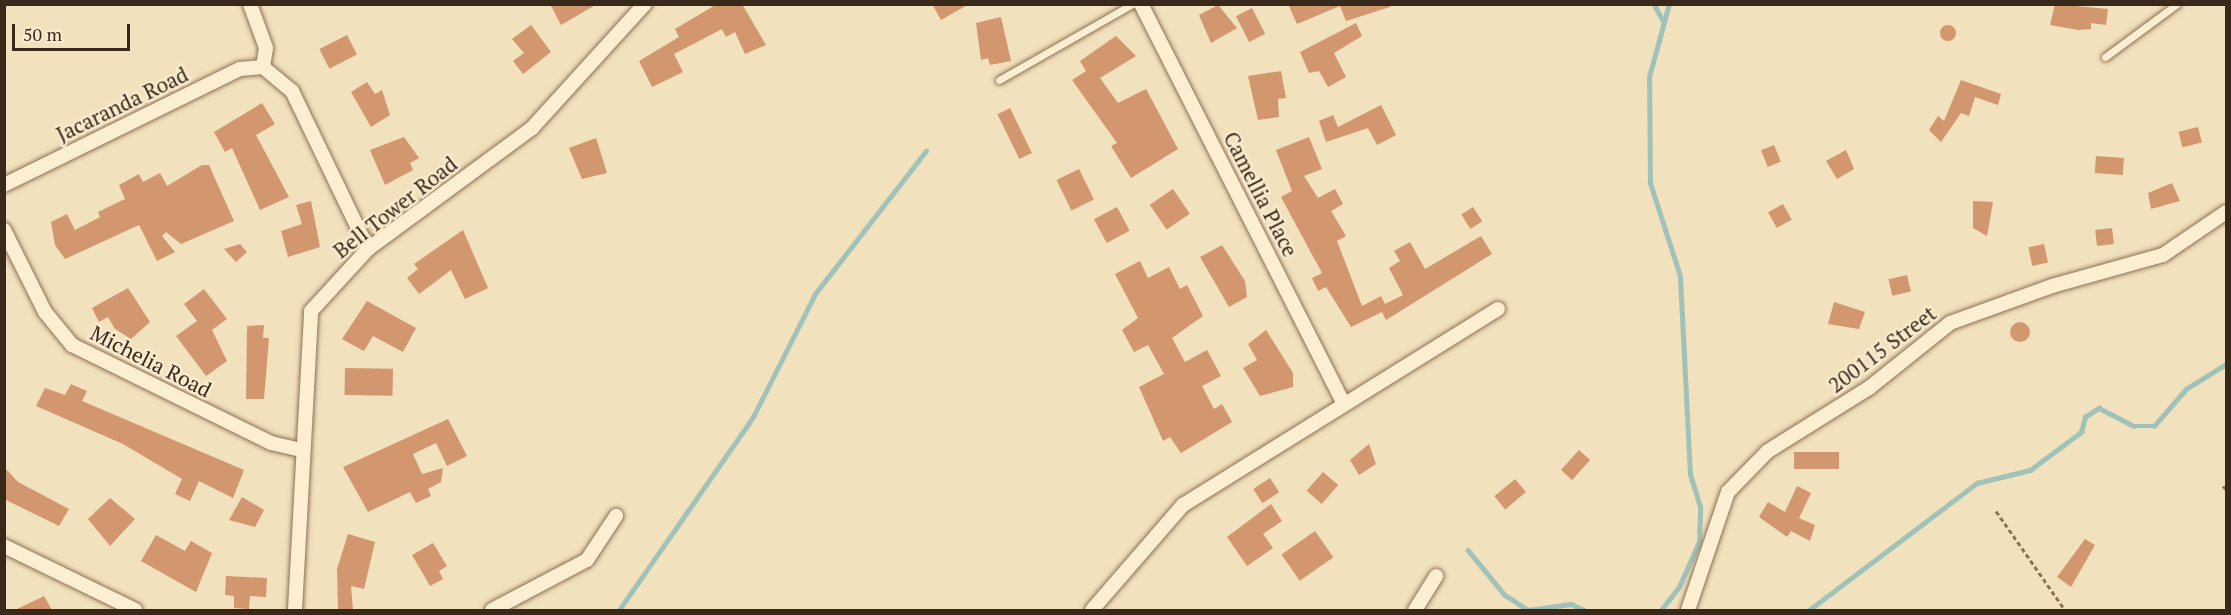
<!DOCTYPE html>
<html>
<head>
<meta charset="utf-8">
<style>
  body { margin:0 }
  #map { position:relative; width:2231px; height:615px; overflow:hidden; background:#f2e1bd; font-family:"PT Serif",serif }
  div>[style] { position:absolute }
  .stream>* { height:4.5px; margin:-2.25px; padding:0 2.25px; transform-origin:2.25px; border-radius:2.25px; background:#a1c2b8 }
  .building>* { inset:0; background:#d3976f; transform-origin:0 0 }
  .round { border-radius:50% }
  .path>* { height:3px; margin-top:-1.5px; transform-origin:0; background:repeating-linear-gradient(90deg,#8b7155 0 4.5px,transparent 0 7.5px) }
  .roads { filter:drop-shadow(0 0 2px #8b7155) drop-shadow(0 0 2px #8b7155) }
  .service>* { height:7px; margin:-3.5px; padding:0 3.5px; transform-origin:3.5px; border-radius:3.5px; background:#fceed1 }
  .minor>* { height:14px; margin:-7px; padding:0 7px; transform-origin:7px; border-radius:7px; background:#fceed1 }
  span { translate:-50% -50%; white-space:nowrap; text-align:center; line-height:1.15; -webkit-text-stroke:5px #f8ebcd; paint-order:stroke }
  .street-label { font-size:21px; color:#39291b }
  .frame { position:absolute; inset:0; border:6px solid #39291b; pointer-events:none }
  .scale { position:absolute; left:12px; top:24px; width:118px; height:27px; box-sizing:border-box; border:3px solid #39291b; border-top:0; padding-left:8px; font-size:18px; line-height:21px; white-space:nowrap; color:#39291b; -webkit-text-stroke:4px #f8ebcd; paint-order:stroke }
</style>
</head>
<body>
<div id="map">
  <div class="stream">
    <i style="left:1654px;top:4px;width:21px;rotate:61deg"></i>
    <i style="left:1468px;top:550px;width:58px;rotate:50.6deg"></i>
    <i style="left:1505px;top:595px;width:27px;rotate:33deg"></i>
    <i style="left:1528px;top:610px;width:43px;rotate:-7.9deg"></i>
    <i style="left:1571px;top:604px;width:14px;rotate:25deg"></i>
    <i style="left:619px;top:610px;width:235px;rotate:-55.2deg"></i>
    <i style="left:753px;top:417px;width:138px;rotate:-63.2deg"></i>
    <i style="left:815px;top:294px;width:181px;rotate:-52.2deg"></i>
    <i style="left:1661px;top:610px;width:29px;rotate:-52deg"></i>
    <i style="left:1679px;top:587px;width:49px;rotate:-66deg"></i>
    <i style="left:1699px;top:542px;width:35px;rotate:-88deg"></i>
    <i style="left:1700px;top:507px;width:34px;rotate:-107deg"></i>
    <i style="left:1690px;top:475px;width:199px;rotate:-92.9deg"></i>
    <i style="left:1680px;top:276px;width:98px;rotate:-107.9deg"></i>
    <i style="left:1650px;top:183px;width:106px;rotate:-90.5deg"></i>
    <i style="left:1649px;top:77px;width:76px;rotate:-74.7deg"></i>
    <i style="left:1809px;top:610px;width:211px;rotate:-37.1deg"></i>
    <i style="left:1977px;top:483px;width:55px;rotate:-13.8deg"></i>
    <i style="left:2030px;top:470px;width:64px;rotate:-36.7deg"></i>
    <i style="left:2081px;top:432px;width:16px;rotate:-75deg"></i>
    <i style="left:2085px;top:417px;width:17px;rotate:-33deg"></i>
    <i style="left:2099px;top:408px;width:39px;rotate:27deg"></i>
    <i style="left:2134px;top:426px;width:20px"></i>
    <i style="left:2154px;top:426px;width:49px;rotate:-49.1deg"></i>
    <i style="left:2186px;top:389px;width:47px;rotate:-32deg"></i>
  </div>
  <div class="building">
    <i style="clip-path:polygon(550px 4px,597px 4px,561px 25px)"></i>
    <i style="clip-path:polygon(717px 4px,742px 4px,766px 45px,745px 54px,735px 32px,726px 37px,722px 29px,674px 54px,683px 72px,652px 87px,639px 61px,679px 37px,675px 29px)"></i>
    <i style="clip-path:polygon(932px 4px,969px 4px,941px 20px)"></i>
    <i style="clip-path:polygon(1288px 4px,1389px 4px,1390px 7px,1346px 21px,1340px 6px,1297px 24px)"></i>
    <i style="clip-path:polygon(2055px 4px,2108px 9px,2106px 25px,2091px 23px,2091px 29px,2078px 30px,2050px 25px)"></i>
    <i style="clip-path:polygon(1218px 5px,1237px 28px,1211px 43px,1199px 15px)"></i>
    <i style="left:1252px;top:8px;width:29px;height:18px;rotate:63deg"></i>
    <i style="clip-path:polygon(1001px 17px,1011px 61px,990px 65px,988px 58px,981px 60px,976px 23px)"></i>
    <i style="clip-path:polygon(1356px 23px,1362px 36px,1334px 53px,1346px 77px,1328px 87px,1319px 71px,1309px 73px,1300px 52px)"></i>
    <i style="clip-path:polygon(531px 25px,551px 52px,523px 74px,513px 61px,524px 53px,512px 39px)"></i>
    <i class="round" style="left:1940px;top:25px;width:16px;height:16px"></i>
    <i style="left:347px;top:35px;width:22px;height:31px;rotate:63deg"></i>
    <i style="clip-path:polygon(1116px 36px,1136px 56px,1100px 78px,1118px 103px,1146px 89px,1178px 149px,1131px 178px,1111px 146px,1117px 143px,1072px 80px,1086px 71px,1080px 61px)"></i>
    <i style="clip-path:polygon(1281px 71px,1286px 98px,1278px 99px,1279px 117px,1258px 120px,1248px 76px)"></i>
    <i style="clip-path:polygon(1961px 80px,2001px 94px,1998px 105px,1975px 97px,1969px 116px,1961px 113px,1941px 142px,1929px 130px,1938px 116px,1944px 121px)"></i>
    <i style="clip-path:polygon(367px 82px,375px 94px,382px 90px,390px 115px,371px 127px,351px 92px)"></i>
    <i style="clip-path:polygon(262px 103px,275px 124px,256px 135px,289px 197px,260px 210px,232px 148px,225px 152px,214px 132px)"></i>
    <i style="clip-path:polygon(1381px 105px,1396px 135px,1377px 145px,1368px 128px,1326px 142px,1319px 121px,1333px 115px,1338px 127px)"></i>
    <i style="left:1010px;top:108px;width:50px;height:14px;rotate:64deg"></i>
    <i style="left:2198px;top:127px;width:16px;height:20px;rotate:76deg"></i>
    <i style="clip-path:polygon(404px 137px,419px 158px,410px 163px,413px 170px,385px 185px,370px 150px)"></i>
    <i style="clip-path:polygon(1309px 137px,1322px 169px,1304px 176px,1318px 198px,1335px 189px,1343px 204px,1331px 211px,1346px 236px,1337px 241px,1362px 306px,1381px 296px,1385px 304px,1403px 295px,1389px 268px,1400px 261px,1394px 251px,1410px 242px,1425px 269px,1481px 236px,1492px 254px,1386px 320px,1382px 312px,1351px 327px,1326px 287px,1318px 291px,1312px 278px,1322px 273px,1281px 197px,1292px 191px,1276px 150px)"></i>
    <i style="clip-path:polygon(596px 138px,607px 173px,582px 179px,569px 148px)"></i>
    <i style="left:1774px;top:145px;width:18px;height:14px;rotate:68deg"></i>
    <i style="clip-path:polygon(1846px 150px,1854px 169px,1837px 179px,1826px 161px)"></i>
    <i style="left:2096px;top:156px;width:28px;height:17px;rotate:4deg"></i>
    <i style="clip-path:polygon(202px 165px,209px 165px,234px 221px,181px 244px,166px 232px,162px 236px,175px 252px,157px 261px,139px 225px,65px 259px,55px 245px,51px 222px,67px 214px,75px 230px,100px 217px,98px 212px,125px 199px,119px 185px,139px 174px,143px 182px,160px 173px,167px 186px)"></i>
    <i style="left:1079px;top:169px;width:34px;height:25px;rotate:64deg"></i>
    <i style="clip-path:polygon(2172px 183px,2180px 201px,2151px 209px,2148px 193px)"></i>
    <i style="left:1173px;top:189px;width:30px;height:28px;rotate:56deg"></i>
    <i style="clip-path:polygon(311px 201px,320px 247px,288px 257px,281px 231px,302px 224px,296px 205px)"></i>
    <i style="clip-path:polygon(1973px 201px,1993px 202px,1987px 236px,1973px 228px)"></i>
    <i style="left:1783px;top:204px;width:18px;height:17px;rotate:61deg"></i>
    <i style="left:1117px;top:207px;width:27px;height:26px;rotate:62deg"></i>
    <i style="left:1473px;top:207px;width:17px;height:14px;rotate:57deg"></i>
    <i style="left:2112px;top:228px;width:16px;height:17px;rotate:83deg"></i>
    <i style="clip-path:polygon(463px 230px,488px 288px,465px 299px,451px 270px,419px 294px,407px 278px,418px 269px,414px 264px)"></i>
    <i style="clip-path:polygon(240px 244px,247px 252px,236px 262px,224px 249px)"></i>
    <i style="left:2044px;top:244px;width:19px;height:16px;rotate:78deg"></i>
    <i style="clip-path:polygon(1222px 245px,1245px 281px,1247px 297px,1229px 307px,1200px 257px)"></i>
    <i style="clip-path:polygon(1140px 261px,1148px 278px,1169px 267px,1180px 289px,1187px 285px,1203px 316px,1172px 338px,1185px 362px,1207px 350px,1221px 376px,1202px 386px,1214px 409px,1222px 404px,1232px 422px,1181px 453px,1170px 437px,1163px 441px,1139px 387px,1164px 374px,1148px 345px,1134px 352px,1122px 330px,1138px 318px,1115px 274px)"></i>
    <i style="left:1907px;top:275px;width:17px;height:19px;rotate:77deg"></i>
    <i style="clip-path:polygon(128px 288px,150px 322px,131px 339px,115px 329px,108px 317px,99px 322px,92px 308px)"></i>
    <i style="clip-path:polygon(204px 289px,227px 319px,212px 330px,227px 361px,206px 376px,176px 336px,197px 321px,184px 304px)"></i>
    <i style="clip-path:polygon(367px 301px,416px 328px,403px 352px,373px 336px,364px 351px,342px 339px)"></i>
    <i style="clip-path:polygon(1834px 302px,1865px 312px,1859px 329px,1828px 324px)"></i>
    <i class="round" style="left:2010px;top:322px;width:20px;height:20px"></i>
    <i style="clip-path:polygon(264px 325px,263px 338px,269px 338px,264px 399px,246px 399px,247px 326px)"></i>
    <i style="clip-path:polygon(1266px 330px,1293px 373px,1293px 387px,1260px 396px,1243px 368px,1257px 360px,1248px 344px)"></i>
    <i style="left:345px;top:368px;width:48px;height:27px;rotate:1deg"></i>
    <i style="clip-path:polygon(71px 384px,87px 391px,82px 401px,244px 470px,233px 498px,199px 481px,190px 501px,175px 494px,182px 479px,123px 444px,36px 406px,45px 388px,65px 395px)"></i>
    <i style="clip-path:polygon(448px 419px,467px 456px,447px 466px,436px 443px,413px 454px,422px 474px,443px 468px,441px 482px,428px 489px,431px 496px,416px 503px,410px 492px,368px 512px,343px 467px)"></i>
    <i style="clip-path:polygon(1369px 444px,1376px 464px,1359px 475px,1350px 460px)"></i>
    <i style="left:1579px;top:450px;width:15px;height:27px;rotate:42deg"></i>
    <i style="left:1794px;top:452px;width:45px;height:17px"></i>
    <i style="clip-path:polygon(4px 467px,18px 482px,69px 509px,59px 526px,4px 499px)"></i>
    <i style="left:1323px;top:472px;width:20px;height:25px;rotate:41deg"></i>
    <i style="left:1270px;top:478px;width:17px;height:20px;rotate:57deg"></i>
    <i style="left:1515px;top:479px;width:17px;height:27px;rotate:50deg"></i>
    <i style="clip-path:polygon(1797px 486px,1811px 493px,1799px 518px,1815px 525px,1810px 541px,1791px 531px,1787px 537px,1759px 517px,1768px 502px,1785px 512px)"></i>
    <i style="clip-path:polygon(242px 497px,264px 510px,255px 527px,229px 520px)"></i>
    <i style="clip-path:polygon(110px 498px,135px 519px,110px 546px,88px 519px)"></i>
    <i style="clip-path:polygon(1271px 504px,1282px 521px,1263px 534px,1273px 548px,1247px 566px,1227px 537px)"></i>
    <i style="left:1315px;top:531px;width:32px;height:41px;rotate:55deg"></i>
    <i style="clip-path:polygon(348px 534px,375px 542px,364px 589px,351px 586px,353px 610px,338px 610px,337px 569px)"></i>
    <i style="clip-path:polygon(156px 535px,185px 551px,191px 541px,212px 553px,196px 592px,141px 561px)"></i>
    <i style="clip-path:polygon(2085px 539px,2095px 545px,2071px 587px,2057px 577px)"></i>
    <i style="clip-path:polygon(433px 543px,447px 566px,439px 571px,443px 579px,430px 586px,412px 555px)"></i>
    <i style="clip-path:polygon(226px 576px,267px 578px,266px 597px,250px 596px,249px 609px,234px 608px,234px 596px,225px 595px)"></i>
    <i style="clip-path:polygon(44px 596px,52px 610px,15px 610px)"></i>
  </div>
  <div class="path">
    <i style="left:2223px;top:486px;width:4px;rotate:45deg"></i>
    <i style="left:1996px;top:511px;width:121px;rotate:55.1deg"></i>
  </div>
  <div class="roads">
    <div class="service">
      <i style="left:2105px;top:57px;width:89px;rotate:-36.4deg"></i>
      <i style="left:999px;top:80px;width:153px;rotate:-29.7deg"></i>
    </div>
    <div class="minor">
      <i style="left:250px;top:4px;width:47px;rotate:70deg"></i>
      <i style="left:266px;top:48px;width:19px;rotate:99deg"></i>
      <i style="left:1141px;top:4px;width:447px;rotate:63.1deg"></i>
      <i style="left:4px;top:185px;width:263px;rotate:-26.2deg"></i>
      <i style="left:240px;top:69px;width:23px;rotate:-5deg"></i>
      <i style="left:263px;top:67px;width:38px;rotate:40deg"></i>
      <i style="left:292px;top:91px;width:175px;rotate:64.3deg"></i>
      <i style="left:4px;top:230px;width:92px;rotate:63.4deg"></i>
      <i style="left:45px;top:312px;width:43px;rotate:50.7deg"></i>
      <i style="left:72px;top:345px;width:222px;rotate:26.2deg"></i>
      <i style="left:271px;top:443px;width:32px;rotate:13deg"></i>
      <i style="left:4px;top:546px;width:146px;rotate:26deg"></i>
      <i style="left:295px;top:610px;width:299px;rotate:-86.9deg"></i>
      <i style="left:311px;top:311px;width:84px;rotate:-47.4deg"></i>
      <i style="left:368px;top:249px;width:204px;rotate:-36.4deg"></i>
      <i style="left:532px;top:128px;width:168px;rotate:-47.7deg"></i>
      <i style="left:492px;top:610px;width:107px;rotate:-27.8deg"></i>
      <i style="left:587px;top:560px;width:53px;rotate:-56.6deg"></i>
      <i style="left:1092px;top:610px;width:139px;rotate:-49.1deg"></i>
      <i style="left:1183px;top:505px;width:371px;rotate:-31.9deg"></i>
      <i style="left:1415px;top:610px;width:40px;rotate:-58deg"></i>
      <i style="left:1688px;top:610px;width:125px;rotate:-71.3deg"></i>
      <i style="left:1728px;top:492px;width:57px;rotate:-45.7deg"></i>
      <i style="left:1768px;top:451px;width:119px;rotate:-32deg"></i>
      <i style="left:1869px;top:388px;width:104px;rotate:-38.7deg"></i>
      <i style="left:1950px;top:323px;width:109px;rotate:-19.9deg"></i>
      <i style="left:2052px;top:286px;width:115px;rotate:-15.6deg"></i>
      <i style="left:2163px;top:255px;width:76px;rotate:-34.3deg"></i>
    </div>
  </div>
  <div class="street-label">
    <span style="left:122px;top:104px;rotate:-26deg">Jacaranda Road</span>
    <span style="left:1261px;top:194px;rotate:63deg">Camellia Place</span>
    <span style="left:395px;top:207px;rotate:-38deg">Bell Tower Road</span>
    <span style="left:1882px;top:349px;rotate:-37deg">200115 Street</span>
    <span style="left:151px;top:361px;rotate:27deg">Michelia Road</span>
  </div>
  <div class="frame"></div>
  <div class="scale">50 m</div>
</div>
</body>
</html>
